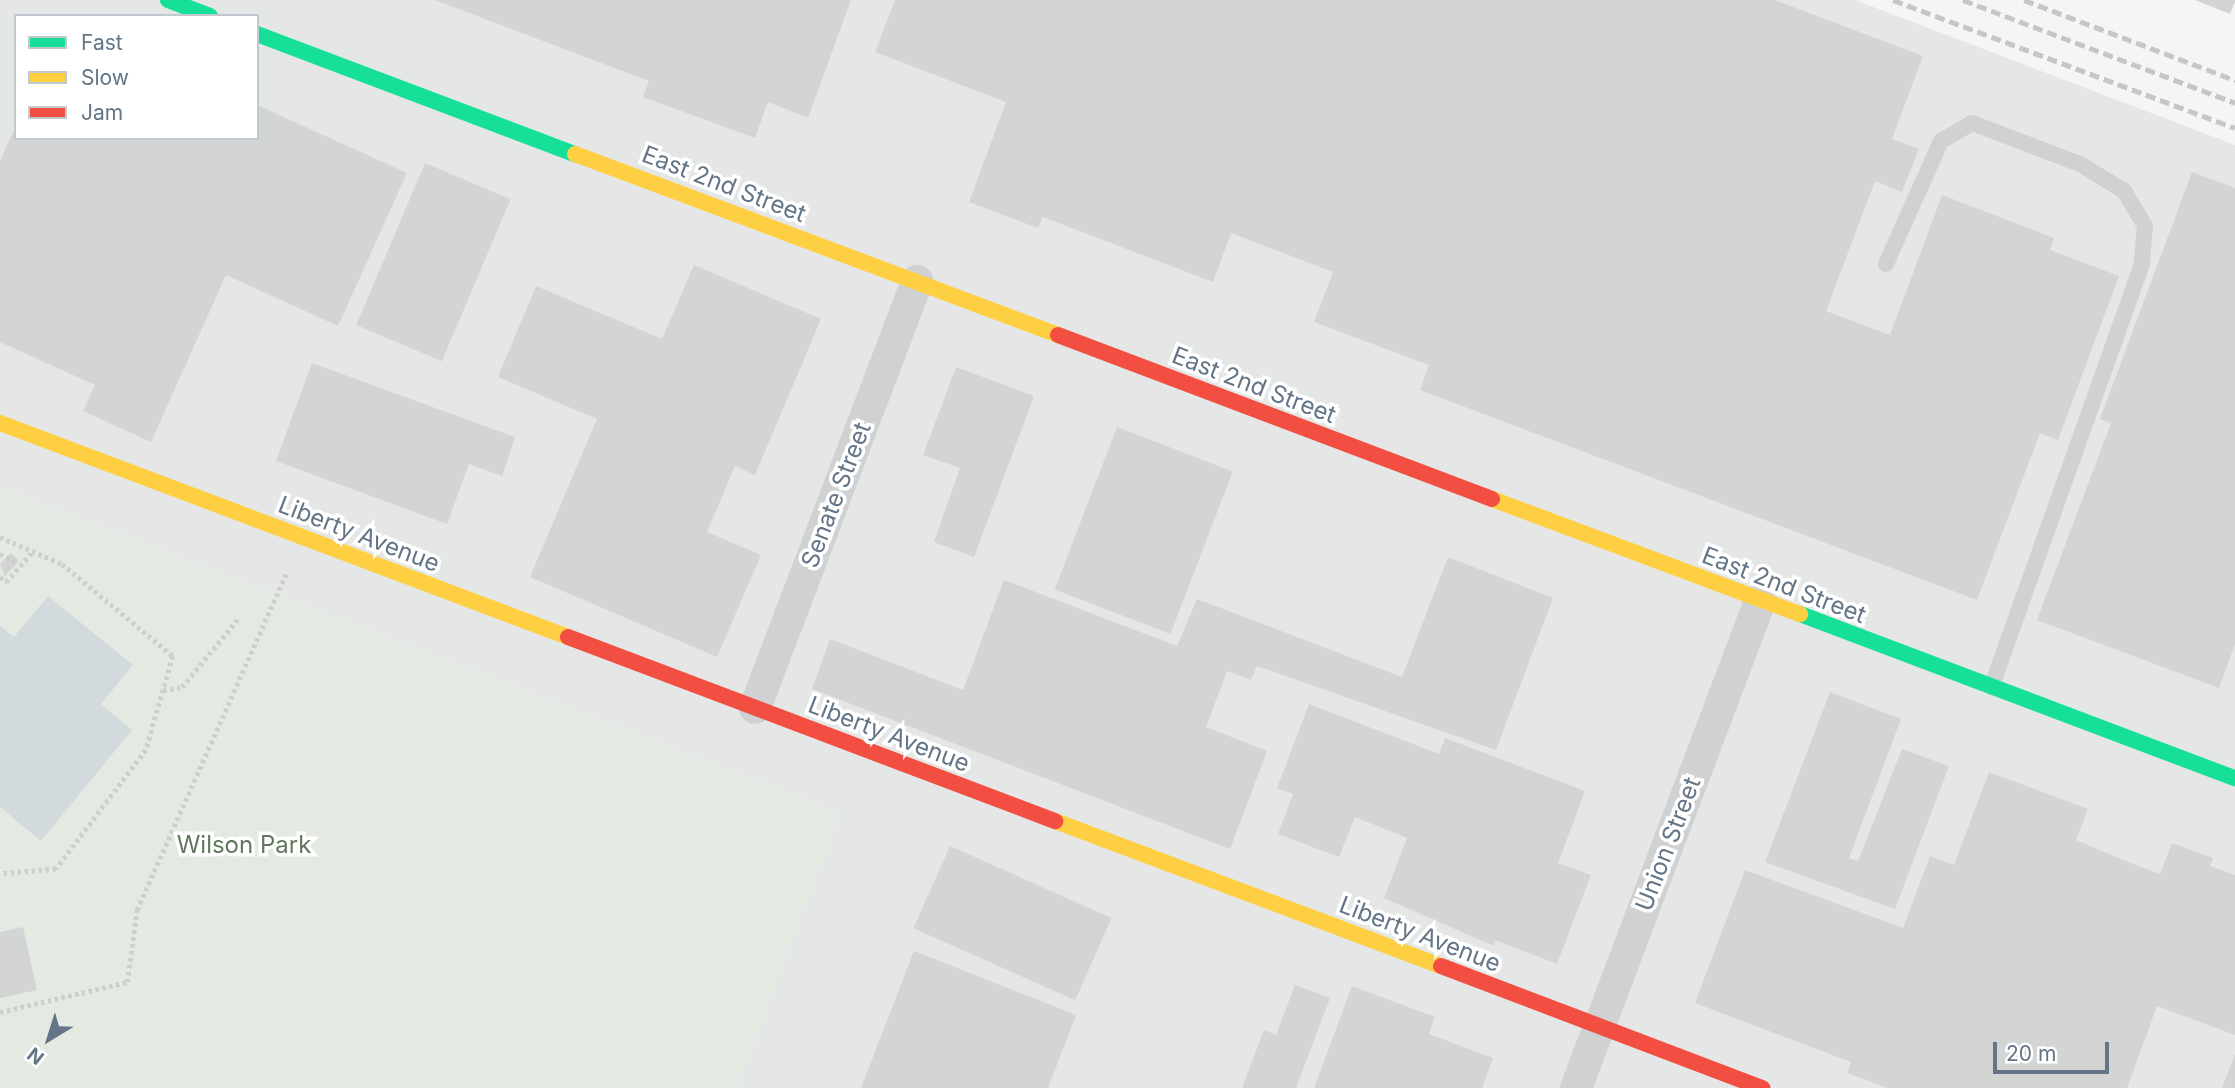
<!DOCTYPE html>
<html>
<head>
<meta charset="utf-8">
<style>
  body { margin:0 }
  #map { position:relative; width:2235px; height:1088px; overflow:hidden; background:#f5f5f3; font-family:Inter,sans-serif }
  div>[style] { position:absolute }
  .built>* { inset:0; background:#e5e7e6 }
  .green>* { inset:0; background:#e4e9e1 }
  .water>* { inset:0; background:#d3dadd }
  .building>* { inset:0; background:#d3d4d4; transform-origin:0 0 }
  .path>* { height:4.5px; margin-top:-2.25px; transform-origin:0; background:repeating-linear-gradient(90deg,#cecece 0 3.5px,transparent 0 7px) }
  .lane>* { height:16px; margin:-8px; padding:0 8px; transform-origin:8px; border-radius:8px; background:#d0d1d2 }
  .street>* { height:32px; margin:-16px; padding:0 16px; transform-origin:16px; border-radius:16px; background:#d0d1d2 }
  .fast>* { height:16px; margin:-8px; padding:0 8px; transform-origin:8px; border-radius:8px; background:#16e098 }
  .slow>* { height:16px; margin:-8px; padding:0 8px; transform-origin:8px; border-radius:8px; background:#ffcf43 }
  .jam>* { height:16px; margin:-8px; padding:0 8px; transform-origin:8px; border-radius:8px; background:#f24e42 }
  .rail>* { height:5px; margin-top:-2.5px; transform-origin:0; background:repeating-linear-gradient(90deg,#c5c6c7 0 10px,transparent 0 15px) }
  span { translate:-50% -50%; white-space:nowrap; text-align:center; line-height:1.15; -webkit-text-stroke:7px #fff; paint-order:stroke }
  .street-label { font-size:24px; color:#637586 }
  .park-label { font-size:24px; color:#62785e }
  .legend { position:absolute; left:14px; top:14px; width:245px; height:126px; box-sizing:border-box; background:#fff; border:2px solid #c1c8cf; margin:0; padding:9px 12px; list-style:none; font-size:21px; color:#637586 }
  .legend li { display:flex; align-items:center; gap:14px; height:35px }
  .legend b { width:35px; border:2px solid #c1c8cf }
  .north { position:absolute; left:14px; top:1004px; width:70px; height:70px; -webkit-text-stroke:5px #fff; paint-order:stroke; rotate:218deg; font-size:19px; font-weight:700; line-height:28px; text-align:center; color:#637586 }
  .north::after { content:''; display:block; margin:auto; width:24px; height:32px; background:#637586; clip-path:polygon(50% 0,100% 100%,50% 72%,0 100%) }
  .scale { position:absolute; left:1993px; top:1042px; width:116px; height:32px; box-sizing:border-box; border:4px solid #637586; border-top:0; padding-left:9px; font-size:21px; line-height:24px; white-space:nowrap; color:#637586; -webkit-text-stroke:5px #fff; paint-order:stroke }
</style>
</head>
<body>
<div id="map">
  <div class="built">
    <i style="clip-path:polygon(evenodd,0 0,1855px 0,2235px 145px,2235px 1088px,734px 1088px,840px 813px,0 488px,0 0,16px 16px,257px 16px,257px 138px,16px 138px,16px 16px)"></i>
  </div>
  <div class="green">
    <i style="clip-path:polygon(0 488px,840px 813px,737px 1088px,0 1088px)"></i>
  </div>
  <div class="water">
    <i style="clip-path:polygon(48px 596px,133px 665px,101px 704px,132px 730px,41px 841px,0 807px,0 626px,14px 637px)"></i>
  </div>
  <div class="building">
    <i style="clip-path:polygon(435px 0,851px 0,808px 118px,768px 102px,755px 138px,643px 97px,649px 81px)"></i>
    <i style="clip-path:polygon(895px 0,1775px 0,1923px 56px,1892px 139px,1919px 149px,1902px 192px,1875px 181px,1826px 311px,1890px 335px,1942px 195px,2054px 238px,2050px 250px,2119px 276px,2058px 440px,2040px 433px,1977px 600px,1420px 390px,1429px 365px,1314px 322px,1333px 272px,1231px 233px,1213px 282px,1043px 217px,1038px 228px,969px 202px,1006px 102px,875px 52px)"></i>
    <i style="clip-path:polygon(2195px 0,2235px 0,2235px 2px,2230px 14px)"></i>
    <i style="clip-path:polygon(257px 105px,407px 173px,338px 326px,226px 275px,151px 442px,83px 411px,95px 385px,0 342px,0 161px,16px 126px,16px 138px,257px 138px)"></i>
    <i style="left:425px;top:163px;width:93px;height:176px;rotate:23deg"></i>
    <i style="clip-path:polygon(2192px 172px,2235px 188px,2235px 644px,2219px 688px,2037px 620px,2111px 423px,2100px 419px)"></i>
    <i style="clip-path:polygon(694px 265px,821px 319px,755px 475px,735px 466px,707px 532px,761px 555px,717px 657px,530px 577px,597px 419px,498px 377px,536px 286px,662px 339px)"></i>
    <i style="clip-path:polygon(312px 363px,515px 437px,502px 476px,469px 464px,447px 524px,276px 461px)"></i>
    <i style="clip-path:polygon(956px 367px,1034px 396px,974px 557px,934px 542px,960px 468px,923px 455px)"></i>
    <i style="left:1117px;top:427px;width:124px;height:174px;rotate:21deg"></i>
    <i style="clip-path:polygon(11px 553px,19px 561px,5px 576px,0 564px)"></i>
    <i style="clip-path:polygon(1448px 557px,1553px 598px,1496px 750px,1257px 666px,1251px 680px,1227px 671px,1206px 727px,1267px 751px,1230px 849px,812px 689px,830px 639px,963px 690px,1004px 580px,1177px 646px,1197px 599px,1402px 677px)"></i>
    <i style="clip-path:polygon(1830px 692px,1901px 719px,1849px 858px,1858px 861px,1902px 749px,1949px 766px,1895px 909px,1765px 862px)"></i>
    <i style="clip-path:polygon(1309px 704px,1439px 754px,1445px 738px,1585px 791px,1558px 863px,1591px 875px,1557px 964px,1495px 940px,1494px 946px,1384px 898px,1407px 838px,1355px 817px,1339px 857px,1278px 834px,1293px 794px,1277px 788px)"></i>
    <i style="clip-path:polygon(1989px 772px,2088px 809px,2076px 840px,2128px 862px,2160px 874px,2172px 843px,2213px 858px,2210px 866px,2235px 875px,2235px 1035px,2157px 1006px,2127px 1088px,1888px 1088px,1847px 1073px,1851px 1062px,1695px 1003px,1745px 870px,1903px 928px,1930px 856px,1954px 865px)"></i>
    <i style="left:950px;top:846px;width:177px;height:90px;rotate:24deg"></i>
    <i style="clip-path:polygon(23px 927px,37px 990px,0 998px,0 932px)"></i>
    <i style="clip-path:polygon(914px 951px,1076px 1015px,1048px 1088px,861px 1088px)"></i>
    <i style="clip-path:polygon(1295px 985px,1330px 998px,1296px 1088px,1242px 1088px,1264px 1030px,1276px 1035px)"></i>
    <i style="clip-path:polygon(1352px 986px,1435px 1017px,1429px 1034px,1493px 1058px,1482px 1088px,1314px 1088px)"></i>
    <i style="clip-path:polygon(2235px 1054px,2235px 1088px,2222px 1088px)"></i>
  </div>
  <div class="path">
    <i style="left:0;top:537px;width:68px;rotate:23.5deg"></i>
    <i style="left:62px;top:564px;width:144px;rotate:39.7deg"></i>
    <i style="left:173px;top:656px;width:98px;rotate:106deg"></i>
    <i style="left:146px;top:750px;width:149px;rotate:127.1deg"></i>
    <i style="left:56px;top:869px;width:56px;rotate:174.9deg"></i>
    <i style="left:0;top:554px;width:17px;rotate:25deg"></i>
    <i style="left:15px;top:561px;width:10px;rotate:135deg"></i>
    <i style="left:0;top:577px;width:8px;rotate:40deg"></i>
    <i style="left:6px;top:582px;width:41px;rotate:-48.9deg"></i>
    <i style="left:163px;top:690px;width:19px;rotate:-9deg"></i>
    <i style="left:182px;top:687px;width:87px;rotate:-50.6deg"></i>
    <i style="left:0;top:1012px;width:130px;rotate:-13.3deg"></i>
    <i style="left:127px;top:982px;width:73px;rotate:-82.1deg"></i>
    <i style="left:137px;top:910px;width:368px;rotate:-66.1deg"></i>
  </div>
  <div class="lane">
    <i style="left:1886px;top:264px;width:135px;rotate:-65.9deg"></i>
    <i style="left:1941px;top:141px;width:36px;rotate:-30deg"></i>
    <i style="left:1972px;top:123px;width:116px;rotate:20.8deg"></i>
    <i style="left:2080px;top:164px;width:52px;rotate:31.5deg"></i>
    <i style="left:2124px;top:191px;width:41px;rotate:59deg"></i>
    <i style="left:2145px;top:226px;width:38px;rotate:95deg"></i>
    <i style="left:2142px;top:264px;width:449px;rotate:109.6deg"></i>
  </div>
  <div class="street">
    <i style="left:755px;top:708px;width:457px;rotate:-69.2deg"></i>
    <i style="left:1576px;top:1088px;width:521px;rotate:-69.3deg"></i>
  </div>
  <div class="fast">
    <i style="left:168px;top:0;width:45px;rotate:20.9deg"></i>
    <i style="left:257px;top:34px;width:340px;rotate:20.7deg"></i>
    <i style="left:1800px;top:614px;width:465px;rotate:20.7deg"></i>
  </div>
  <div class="slow">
    <i style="left:575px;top:154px;width:516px;rotate:20.54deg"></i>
    <i style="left:0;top:423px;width:607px;rotate:20.64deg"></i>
    <i style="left:1492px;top:499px;width:329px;rotate:20.5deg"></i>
    <i style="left:1055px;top:821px;width:412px;rotate:20.6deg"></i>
  </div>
  <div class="jam">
    <i style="left:1058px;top:335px;width:464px;rotate:20.7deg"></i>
    <i style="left:568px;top:637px;width:521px;rotate:20.7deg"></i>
    <i style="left:1441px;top:966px;width:344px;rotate:20.8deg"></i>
  </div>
  <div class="rail">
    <i style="left:1893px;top:0;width:365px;rotate:20.5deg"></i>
    <i style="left:1963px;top:0;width:291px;rotate:20.7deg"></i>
    <i style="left:2024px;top:0;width:226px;rotate:20.8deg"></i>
  </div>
  <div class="street-label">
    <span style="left:724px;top:184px;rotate:21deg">East 2nd Street</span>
    <span style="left:1254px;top:385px;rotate:21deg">East 2nd Street</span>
    <span style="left:836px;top:495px;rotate:-69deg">Senate Street</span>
    <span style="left:359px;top:534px;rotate:21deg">Liberty Avenue</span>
    <span style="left:1784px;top:585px;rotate:21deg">East 2nd Street</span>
    <span style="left:889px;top:734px;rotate:21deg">Liberty Avenue</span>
    <span style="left:1668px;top:844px;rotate:-69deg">Union Street</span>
    <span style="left:1420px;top:934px;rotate:21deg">Liberty Avenue</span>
  </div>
  <div class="park-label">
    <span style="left:244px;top:845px">Wilson Park</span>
  </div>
  <ul class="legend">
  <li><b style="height:9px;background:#16e098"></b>Fast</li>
  <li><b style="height:9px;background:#ffcf43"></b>Slow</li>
  <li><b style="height:9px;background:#f24e42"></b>Jam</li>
  </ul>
  <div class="north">N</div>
  <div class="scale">20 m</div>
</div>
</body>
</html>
